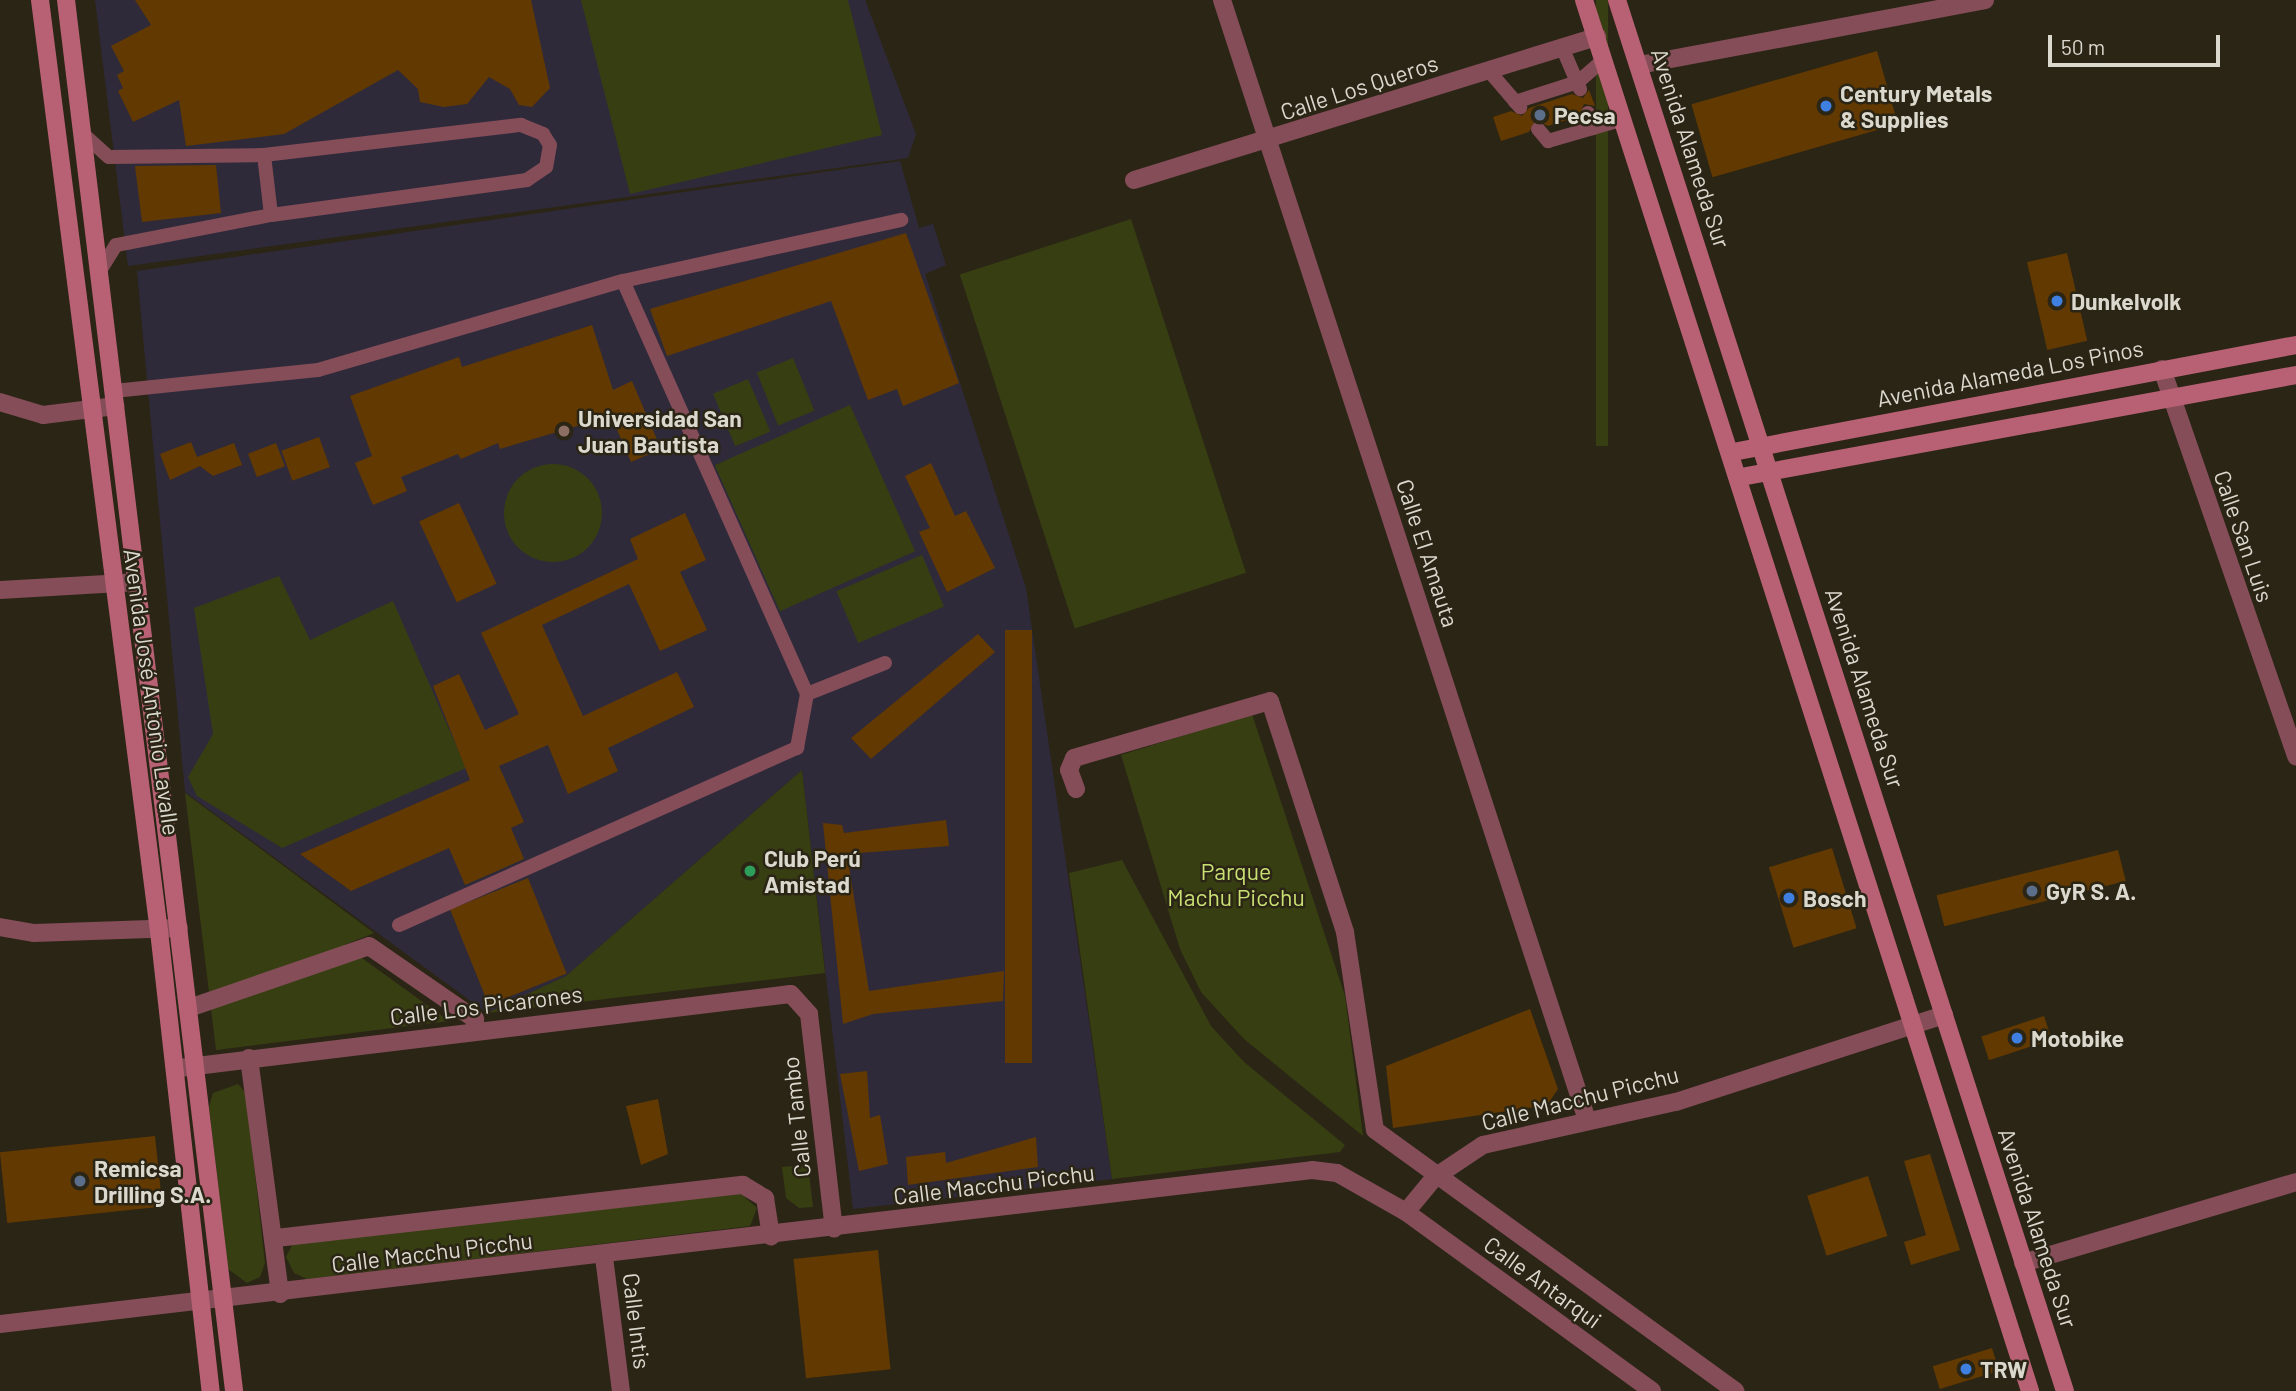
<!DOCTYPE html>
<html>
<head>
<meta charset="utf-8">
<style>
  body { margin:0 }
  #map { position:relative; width:2296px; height:1391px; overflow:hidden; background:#2b2516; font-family:Barlow,sans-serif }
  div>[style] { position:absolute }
  .education>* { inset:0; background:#2f2a3a }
  .green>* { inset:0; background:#373f12; transform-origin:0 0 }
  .round { border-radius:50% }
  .building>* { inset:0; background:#623900; transform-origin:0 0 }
  .service>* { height:14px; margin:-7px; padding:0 7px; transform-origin:7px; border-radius:7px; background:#844d58 }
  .pedestrian>* { height:18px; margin:-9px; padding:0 9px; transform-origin:9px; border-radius:9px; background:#844d58 }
  .minor>* { height:18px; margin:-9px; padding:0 9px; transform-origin:9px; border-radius:9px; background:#844d58 }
  .secondary>* { height:18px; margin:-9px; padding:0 9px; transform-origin:9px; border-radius:9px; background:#b96174 }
  .dots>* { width:19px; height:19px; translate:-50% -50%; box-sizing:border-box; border:4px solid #2b2516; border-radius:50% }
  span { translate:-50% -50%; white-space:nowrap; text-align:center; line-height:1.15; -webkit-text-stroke:5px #2b2516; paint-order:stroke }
  .street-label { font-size:23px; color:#dbd8ce }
  .poi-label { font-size:23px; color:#dbd8ce; font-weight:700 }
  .left { translate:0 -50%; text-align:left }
  .park-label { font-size:23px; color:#c9e072 }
  .scale { position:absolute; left:2048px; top:35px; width:172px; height:32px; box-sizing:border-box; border:4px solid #dbd8ce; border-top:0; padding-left:9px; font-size:21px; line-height:24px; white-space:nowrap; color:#dbd8ce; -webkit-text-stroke:5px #2b2516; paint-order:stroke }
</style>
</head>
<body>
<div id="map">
  <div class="education">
    <i style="clip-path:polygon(95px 0,865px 0,916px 134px,908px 158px,128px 266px)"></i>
    <i style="clip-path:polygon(900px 161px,919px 228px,933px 224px,946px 265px,925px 274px,1026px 588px,1112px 1179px,853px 1209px,802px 770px,566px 976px,487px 1013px,185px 792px,137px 271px)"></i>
  </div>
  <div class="green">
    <i style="clip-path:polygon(581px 0,848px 0,882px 135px,630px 194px)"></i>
    <i style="left:1596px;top:0;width:12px;height:446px"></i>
    <i style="left:1131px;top:219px;width:372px;height:180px;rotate:72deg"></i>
    <i style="left:793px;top:358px;width:57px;height:39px;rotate:68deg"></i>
    <i style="left:748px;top:379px;width:57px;height:38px;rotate:67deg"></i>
    <i style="left:850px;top:405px;width:160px;height:148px;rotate:66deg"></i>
    <i class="round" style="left:504px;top:464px;width:98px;height:98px"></i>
    <i style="left:922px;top:555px;width:56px;height:93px;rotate:67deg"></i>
    <i style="clip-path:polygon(279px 576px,310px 640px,393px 601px,466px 768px,282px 848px,197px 796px,188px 777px,213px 734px,194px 608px)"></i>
    <i style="clip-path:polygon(1252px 714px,1345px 996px,1363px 1136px,1244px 1039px,1201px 992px,1180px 949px,1121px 755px)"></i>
    <i style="clip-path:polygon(802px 770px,825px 973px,487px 1013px,566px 976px)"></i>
    <i style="clip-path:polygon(185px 793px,374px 933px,344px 945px,449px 1021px,216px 1050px)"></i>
    <i style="clip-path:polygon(1122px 860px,1211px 1026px,1244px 1062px,1345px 1145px,1340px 1152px,1112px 1179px,1069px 873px)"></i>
    <i style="clip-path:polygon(238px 1084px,246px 1093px,265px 1263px,260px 1277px,247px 1283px,228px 1269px,209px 1107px,213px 1093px)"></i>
    <i style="clip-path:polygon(808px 1165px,813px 1207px,799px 1208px,786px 1198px,782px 1167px)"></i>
    <i style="clip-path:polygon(740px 1193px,757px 1208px,750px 1226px,307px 1279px,294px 1273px,286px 1257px,293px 1243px)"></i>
  </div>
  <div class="building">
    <i style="clip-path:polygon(135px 0,531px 0,550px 88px,532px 107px,519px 105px,510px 89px,489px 77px,467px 104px,444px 107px,420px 102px,418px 89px,398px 70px,284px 134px,186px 146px,179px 100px,133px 122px,118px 91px,123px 88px,117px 75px,124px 71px,111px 46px,151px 25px)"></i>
    <i style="left:1877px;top:51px;width:76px;height:193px;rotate:74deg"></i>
    <i style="clip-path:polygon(1589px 90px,1595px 106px,1584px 104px,1579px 116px,1548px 126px,1536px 120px,1529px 132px,1501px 141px,1493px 117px,1511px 111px,1522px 116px,1529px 108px,1572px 94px,1583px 98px)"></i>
    <i style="clip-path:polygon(216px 165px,221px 213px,142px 222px,135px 166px)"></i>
    <i style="clip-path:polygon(906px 233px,959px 383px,903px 406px,897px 389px,868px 400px,831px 301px,667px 356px,650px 309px)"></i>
    <i style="left:2067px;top:253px;width:90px;height:41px;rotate:77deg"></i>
    <i style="clip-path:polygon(592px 325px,613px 390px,632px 381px,661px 449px,631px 462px,611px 416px,500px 449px,498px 443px,461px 459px,458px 454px,401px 477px,407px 491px,373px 505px,355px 463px,372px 456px,350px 396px,459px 357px,462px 367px)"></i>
    <i style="left:319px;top:437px;width:32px;height:40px;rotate:70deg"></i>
    <i style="clip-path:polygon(191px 442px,197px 457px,234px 443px,242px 465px,213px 476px,200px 466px,170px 480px,160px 454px)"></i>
    <i style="left:276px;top:443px;width:25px;height:30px;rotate:69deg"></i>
    <i style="clip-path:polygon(931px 463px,955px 516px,966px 511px,995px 568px,947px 592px,919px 532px,930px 528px,905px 476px)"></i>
    <i style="left:459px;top:503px;width:89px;height:44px;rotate:65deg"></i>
    <i style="clip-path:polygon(685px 513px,706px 560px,680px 572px,707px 630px,660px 651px,629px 584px,542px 625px,583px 716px,677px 672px,694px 707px,608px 748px,618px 771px,568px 794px,548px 745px,499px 766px,524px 822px,511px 828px,524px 859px,465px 885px,449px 848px,351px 891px,300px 854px,470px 780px,433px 686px,459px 674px,485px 730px,519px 714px,481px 633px,638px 559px,630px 539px)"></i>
    <i style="left:1005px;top:630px;width:27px;height:433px"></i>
    <i style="clip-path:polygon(978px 634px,995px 652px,871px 759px,851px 738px)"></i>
    <i style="clip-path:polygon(946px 820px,949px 846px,847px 854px,869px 991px,1004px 971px,1003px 1001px,873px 1014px,843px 1024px,823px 823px,842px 825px,844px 833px)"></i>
    <i style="left:1832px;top:848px;width:84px;height:66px;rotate:73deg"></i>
    <i style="left:2118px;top:850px;width:32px;height:187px;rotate:76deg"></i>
    <i style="left:528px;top:878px;width:103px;height:84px;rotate:68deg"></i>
    <i style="clip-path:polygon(1530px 1009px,1558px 1089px,1547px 1105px,1393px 1128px,1386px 1066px)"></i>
    <i style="left:2044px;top:1016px;width:25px;height:66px;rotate:72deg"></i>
    <i style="clip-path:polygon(867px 1071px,870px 1118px,880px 1115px,888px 1164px,859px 1171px,840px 1074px)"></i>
    <i style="clip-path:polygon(658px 1099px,668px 1154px,641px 1165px,626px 1106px)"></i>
    <i style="left:155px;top:1136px;width:71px;height:156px;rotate:84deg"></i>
    <i style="clip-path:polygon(1036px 1137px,1038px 1167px,908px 1185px,906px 1157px,945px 1152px,946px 1163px)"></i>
    <i style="clip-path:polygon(1930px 1154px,1960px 1250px,1911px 1265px,1904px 1242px,1926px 1235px,1904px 1161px)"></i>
    <i style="left:1868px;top:1176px;width:63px;height:64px;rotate:72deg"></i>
    <i style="left:878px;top:1250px;width:120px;height:85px;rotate:84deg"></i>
    <i style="left:1992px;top:1348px;width:24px;height:62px;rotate:73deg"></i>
  </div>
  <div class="service">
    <i style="left:1562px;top:47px;width:46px;rotate:66.8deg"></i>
    <i style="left:1489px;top:71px;width:48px;rotate:49.3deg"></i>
    <i style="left:1515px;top:102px;width:66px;rotate:-17.6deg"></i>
    <i style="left:1578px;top:82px;width:35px;rotate:-41deg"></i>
    <i style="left:1588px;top:113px;width:16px;rotate:72deg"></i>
    <i style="left:1538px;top:129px;width:16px;rotate:50deg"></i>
    <i style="left:1548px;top:141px;width:79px;rotate:-16.1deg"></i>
    <i style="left:82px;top:133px;width:36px;rotate:42deg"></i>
    <i style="left:109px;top:157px;width:155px;rotate:-0.7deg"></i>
    <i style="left:264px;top:155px;width:259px;rotate:-6.7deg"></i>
    <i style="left:521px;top:125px;width:24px;rotate:22deg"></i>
    <i style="left:543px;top:134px;width:13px;rotate:58deg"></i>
    <i style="left:550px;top:145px;width:22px;rotate:100deg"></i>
    <i style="left:546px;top:167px;width:23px;rotate:146deg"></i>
    <i style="left:527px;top:180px;width:258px;rotate:172.2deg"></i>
    <i style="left:271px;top:215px;width:158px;rotate:169deg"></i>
    <i style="left:116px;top:245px;width:31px;rotate:122deg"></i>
    <i style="left:264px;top:155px;width:60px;rotate:83.3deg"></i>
    <i style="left:114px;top:391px;width:205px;rotate:-5.9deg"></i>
    <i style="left:318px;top:370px;width:318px;rotate:-16.3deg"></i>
    <i style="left:885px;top:663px;width:84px;rotate:158.3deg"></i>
    <i style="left:807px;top:694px;width:452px;rotate:-114deg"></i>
    <i style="left:623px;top:281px;width:285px;rotate:-12.4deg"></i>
    <i style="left:399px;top:925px;width:436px;rotate:-24deg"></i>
    <i style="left:797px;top:748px;width:55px;rotate:-79.5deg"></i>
  </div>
  <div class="pedestrian">
    <i style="left:189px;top:1008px;width:190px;rotate:-19deg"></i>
    <i style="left:369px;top:946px;width:129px;rotate:34.6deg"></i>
    <i style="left:475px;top:1019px;width:12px;rotate:90deg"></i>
  </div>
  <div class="minor">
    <i style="left:1222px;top:0;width:1178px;rotate:71.95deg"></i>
    <i style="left:1639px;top:65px;width:352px;rotate:-10.6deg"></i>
    <i style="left:1134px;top:180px;width:485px;rotate:-17.2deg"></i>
    <i style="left:2162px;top:369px;width:410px;rotate:70.9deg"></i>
    <i style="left:0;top:402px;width:45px;rotate:16.8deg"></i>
    <i style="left:43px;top:415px;width:73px;rotate:-7.1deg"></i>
    <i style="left:0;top:590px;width:137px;rotate:-3.3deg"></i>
    <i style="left:1076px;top:789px;width:20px;rotate:-110deg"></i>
    <i style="left:1069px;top:770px;width:13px;rotate:-67deg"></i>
    <i style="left:1074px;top:758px;width:204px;rotate:-16.2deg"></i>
    <i style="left:1270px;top:701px;width:243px;rotate:72deg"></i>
    <i style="left:1345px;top:932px;width:200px;rotate:81.4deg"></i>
    <i style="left:1375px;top:1130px;width:445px;rotate:35.9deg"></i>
    <i style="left:0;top:927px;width:35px;rotate:10deg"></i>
    <i style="left:34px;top:933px;width:145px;rotate:-2deg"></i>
    <i style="left:249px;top:1058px;width:238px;rotate:82.5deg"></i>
    <i style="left:180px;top:1068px;width:615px;rotate:-6.91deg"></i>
    <i style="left:791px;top:994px;width:27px;rotate:48deg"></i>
    <i style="left:809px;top:1014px;width:216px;rotate:83.4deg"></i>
    <i style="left:1406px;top:1212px;width:45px;rotate:-50.4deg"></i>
    <i style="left:1435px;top:1177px;width:58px;rotate:-33.7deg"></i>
    <i style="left:1483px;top:1145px;width:198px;rotate:-12.6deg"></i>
    <i style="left:1676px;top:1102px;width:282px;rotate:-18deg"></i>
    <i style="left:276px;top:1238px;width:470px;rotate:-6.5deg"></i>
    <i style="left:743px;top:1185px;width:26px;rotate:31deg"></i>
    <i style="left:765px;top:1198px;width:39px;rotate:81deg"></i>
    <i style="left:604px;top:1257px;width:135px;rotate:82.8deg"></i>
    <i style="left:2023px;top:1263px;width:285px;rotate:-16.5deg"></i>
    <i style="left:0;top:1324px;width:1321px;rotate:-6.69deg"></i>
    <i style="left:1312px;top:1170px;width:25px;rotate:7deg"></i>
    <i style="left:1337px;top:1173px;width:79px;rotate:29.5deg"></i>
    <i style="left:1406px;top:1212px;width:304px;rotate:36deg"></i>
  </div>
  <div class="secondary">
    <i style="left:40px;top:0;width:939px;rotate:82.72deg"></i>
    <i style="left:159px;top:931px;width:463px;rotate:83.6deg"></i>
    <i style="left:66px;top:0;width:1401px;rotate:83.11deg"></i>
    <i style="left:1584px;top:0;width:1461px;rotate:72.22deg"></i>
    <i style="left:1617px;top:0;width:1461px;rotate:72.15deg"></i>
    <i style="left:1733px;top:452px;width:573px;rotate:-10.76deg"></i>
    <i style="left:1741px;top:477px;width:564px;rotate:-10.41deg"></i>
  </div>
  <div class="dots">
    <i style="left:1826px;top:106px;background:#3f7fe0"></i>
    <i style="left:1540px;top:115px;background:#5c6f8a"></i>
    <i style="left:2057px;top:301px;background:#3f7fe0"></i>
    <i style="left:564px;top:431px;background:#8d6e63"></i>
    <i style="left:750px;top:871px;background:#2e9e5b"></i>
    <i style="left:2032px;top:891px;background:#5c6f8a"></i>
    <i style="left:1789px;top:898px;background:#3f7fe0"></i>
    <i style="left:2017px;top:1038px;background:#3f7fe0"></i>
    <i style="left:80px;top:1181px;background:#5c6f8a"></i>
    <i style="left:1966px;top:1369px;background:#3f7fe0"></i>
  </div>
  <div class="street-label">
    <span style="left:1359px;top:87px;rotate:-18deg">Calle Los Queros</span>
    <span style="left:1691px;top:148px;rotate:72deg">Avenida Alameda Sur</span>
    <span style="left:2010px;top:373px;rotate:-11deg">Avenida Alameda Los Pinos</span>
    <span style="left:2244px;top:536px;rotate:71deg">Calle San Luis</span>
    <span style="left:1428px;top:553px;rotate:72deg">Calle El Amauta</span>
    <span style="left:1865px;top:688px;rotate:72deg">Avenida Alameda Sur</span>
    <span style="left:152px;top:692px;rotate:82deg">Avenida José Antonio Lavalle</span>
    <span style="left:486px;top:1005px;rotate:-7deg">Calle Los Picarones</span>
    <span style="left:1580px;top:1098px;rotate:-14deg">Calle Macchu Picchu</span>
    <span style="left:796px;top:1117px;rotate:-96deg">Calle Tambo</span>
    <span style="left:994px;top:1184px;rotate:-7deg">Calle Macchu Picchu</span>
    <span style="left:2038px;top:1228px;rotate:72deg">Avenida Alameda Sur</span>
    <span style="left:432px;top:1252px;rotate:-7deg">Calle Macchu Picchu</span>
    <span style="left:1543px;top:1282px;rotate:36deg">Calle Antarqui</span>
    <span style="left:637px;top:1321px;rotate:83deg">Calle Intis</span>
  </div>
  <div class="poi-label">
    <span class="left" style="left:1840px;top:106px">Century Metals<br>&amp; Supplies</span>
    <span class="left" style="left:1554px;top:115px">Pecsa</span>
    <span class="left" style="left:2071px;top:301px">Dunkelvolk</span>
    <span class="left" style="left:578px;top:431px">Universidad San<br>Juan Bautista</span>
    <span class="left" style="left:764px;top:871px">Club Perú<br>Amistad</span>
    <span class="left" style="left:2046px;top:891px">GyR S. A.</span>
    <span class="left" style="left:1803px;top:898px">Bosch</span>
    <span class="left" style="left:2031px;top:1038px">Motobike</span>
    <span class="left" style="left:94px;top:1181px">Remicsa<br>Drilling S.A.</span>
    <span class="left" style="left:1980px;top:1369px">TRW</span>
  </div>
  <div class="park-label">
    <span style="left:1236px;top:884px">Parque<br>Machu Picchu</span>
  </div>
  <div class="scale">50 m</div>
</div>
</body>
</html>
